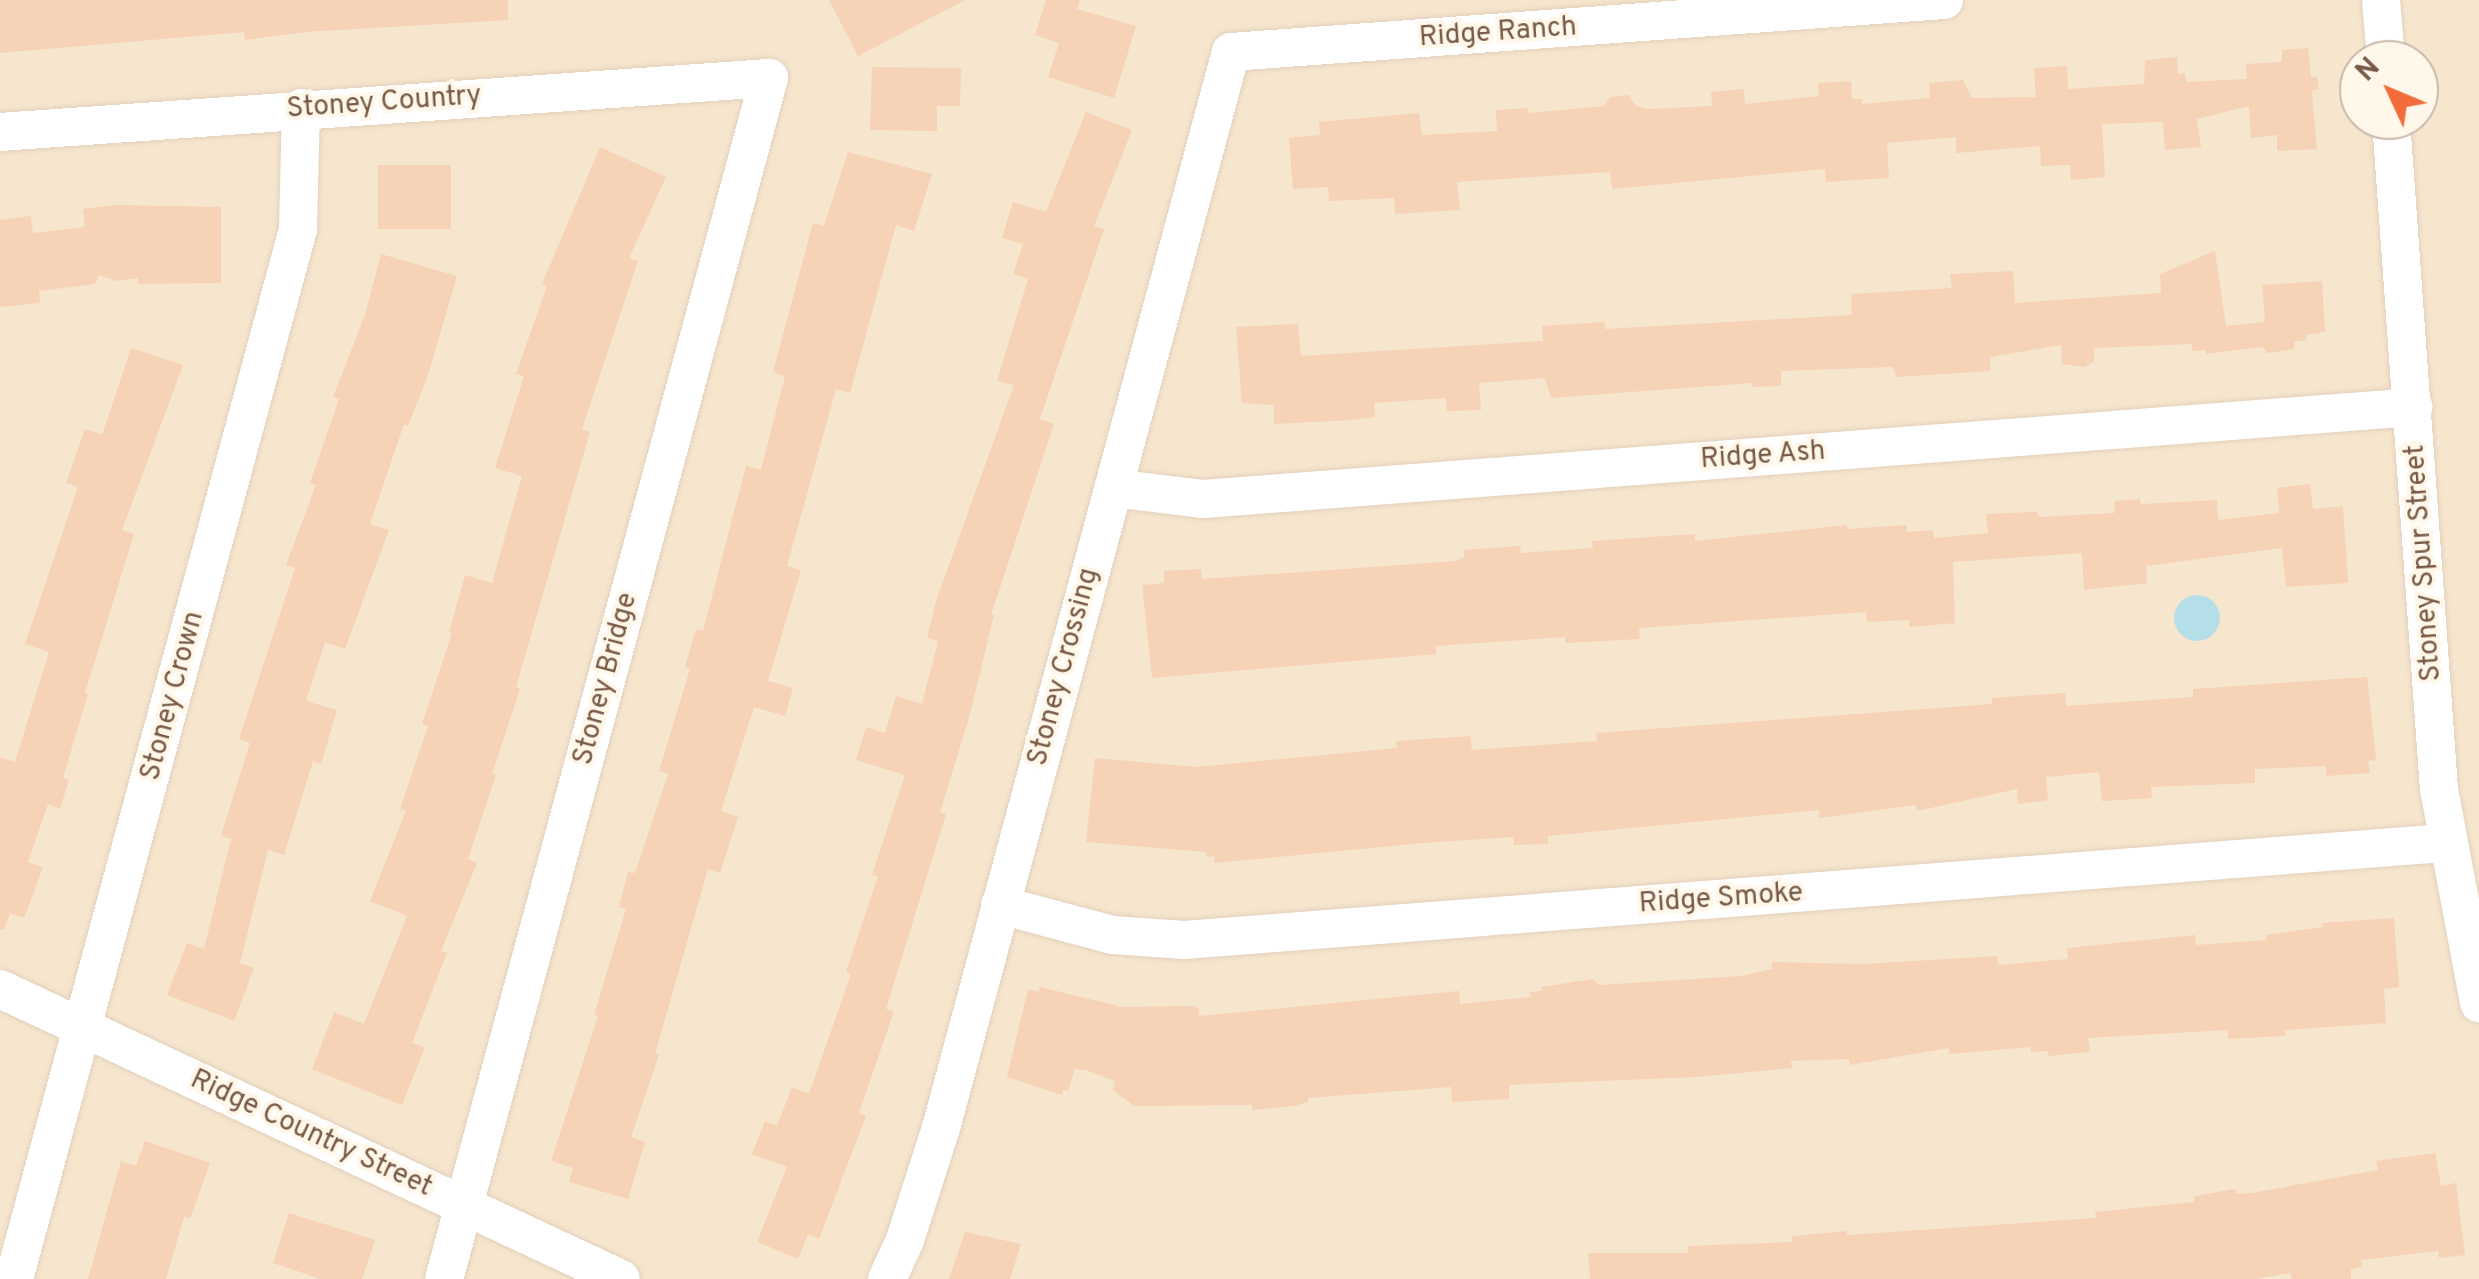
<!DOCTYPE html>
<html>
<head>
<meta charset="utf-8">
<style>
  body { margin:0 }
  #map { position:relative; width:2479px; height:1279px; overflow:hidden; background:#fef4e1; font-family:Overpass,sans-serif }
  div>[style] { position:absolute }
  .residential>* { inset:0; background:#f6e6ce }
  .water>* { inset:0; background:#b4dfe9 }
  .round { border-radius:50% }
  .building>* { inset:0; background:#f6d2b6; transform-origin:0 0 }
  .roads { filter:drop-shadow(0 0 2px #e3d0bc) drop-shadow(0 0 2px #e3d0bc) }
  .minor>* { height:38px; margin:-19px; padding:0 19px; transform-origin:19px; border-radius:19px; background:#fff }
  span { translate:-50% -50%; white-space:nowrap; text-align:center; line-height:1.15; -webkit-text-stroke:8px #fff7e9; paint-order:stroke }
  .street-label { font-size:28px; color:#775945 }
  .north { position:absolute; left:2339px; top:40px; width:100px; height:100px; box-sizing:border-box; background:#fff7e9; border:2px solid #c9b8a7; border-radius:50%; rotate:314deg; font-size:28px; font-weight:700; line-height:40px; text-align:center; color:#775945 }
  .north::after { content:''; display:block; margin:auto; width:35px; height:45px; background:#f36b3b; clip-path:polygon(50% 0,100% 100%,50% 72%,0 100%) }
</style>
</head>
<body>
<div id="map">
  <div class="residential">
    <i style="clip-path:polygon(evenodd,0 0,2479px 0,2479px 1279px,0 1279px,0 0,2359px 60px,2419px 60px,2419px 120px,2359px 120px,2359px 60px)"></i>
  </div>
  <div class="water">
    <i class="round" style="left:2174px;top:595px;width:46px;height:46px"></i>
  </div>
  <div class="building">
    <i style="clip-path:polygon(0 0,508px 0,508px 20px,305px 32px,245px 40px,244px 32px,0 53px)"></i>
    <i style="clip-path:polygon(829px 0,965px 0,858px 56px)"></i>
    <i style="clip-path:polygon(1046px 0,1080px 0,1077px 9px,1136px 26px,1114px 98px,1048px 77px,1059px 43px,1035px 35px)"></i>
    <i style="clip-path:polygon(2308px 48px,2311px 77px,2317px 77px,2319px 89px,2312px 91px,2317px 149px,2277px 151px,2277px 135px,2251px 138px,2249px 106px,2197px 119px,2201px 147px,2165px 150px,2163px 122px,2102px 124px,2105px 177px,2071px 180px,2070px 165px,2041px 166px,2040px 146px,1956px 153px,1956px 137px,1887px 143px,1889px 178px,1826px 182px,1825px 169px,1612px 189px,1610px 172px,1457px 182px,1460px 210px,1395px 214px,1394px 198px,1329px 201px,1328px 187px,1293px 189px,1289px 138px,1320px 135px,1319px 122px,1419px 113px,1422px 135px,1497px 131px,1496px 110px,1528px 108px,1529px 113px,1604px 106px,1610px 97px,1628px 95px,1636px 106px,1648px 109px,1712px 106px,1711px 92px,1744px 89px,1745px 104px,1819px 96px,1818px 83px,1851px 81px,1852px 99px,1862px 99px,1862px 104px,1930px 98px,1929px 83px,1963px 80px,1972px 98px,2036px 97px,2034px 68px,2067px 66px,2068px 89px,2144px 84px,2145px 60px,2177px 57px,2178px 74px,2185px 73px,2186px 82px,2247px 79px,2246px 64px,2282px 62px,2282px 50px)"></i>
    <i style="clip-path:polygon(872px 67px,961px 68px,960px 106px,937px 106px,937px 131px,870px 130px)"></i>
    <i style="clip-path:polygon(1086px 112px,1132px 130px,1094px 226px,1104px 229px,1040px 419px,1054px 424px,991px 615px,994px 615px,969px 718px,940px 812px,946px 814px,886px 1009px,894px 1011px,859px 1113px,866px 1116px,819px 1239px,808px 1234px,798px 1259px,757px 1242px,787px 1167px,752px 1154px,765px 1121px,777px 1126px,792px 1087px,809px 1094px,851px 974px,846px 972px,878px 876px,872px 875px,905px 775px,856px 760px,866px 727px,885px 733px,896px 696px,922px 704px,938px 641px,927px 638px,936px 601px,1014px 385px,997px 381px,1028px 279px,1013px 274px,1023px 244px,1002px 238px,1013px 202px,1046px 212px)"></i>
    <i style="clip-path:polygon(600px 147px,666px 177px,629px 258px,638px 261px,582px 429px,590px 432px,516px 687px,520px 689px,492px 774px,496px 775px,468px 859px,477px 863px,441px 951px,447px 953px,412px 1043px,425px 1047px,402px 1105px,312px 1069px,334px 1012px,364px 1024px,407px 916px,370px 901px,406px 811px,400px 809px,428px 726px,422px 724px,452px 633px,449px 632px,465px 575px,492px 583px,522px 476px,495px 468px,524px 376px,516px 374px,547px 286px,542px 284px)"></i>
    <i style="clip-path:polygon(848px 152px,932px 174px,914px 231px,896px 225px,850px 393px,836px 389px,787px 566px,801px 570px,768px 681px,793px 688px,785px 716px,754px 707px,721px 811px,738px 817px,720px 873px,708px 869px,655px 1054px,659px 1055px,631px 1137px,645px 1142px,628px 1199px,569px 1182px,573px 1168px,551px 1161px,598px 1016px,594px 1015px,626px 909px,619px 907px,628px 872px,635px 873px,668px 774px,659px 771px,690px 669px,685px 667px,696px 629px,703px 631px,746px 466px,761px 470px,785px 376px,773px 372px,813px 223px,824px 226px)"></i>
    <i style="left:378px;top:165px;width:73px;height:64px"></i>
    <i style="clip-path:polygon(116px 205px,221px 207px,221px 283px,138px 284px,138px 278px,116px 281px,99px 275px,95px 284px,39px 291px,40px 303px,0 307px,0 220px,31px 216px,33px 233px,85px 227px,83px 209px)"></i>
    <i style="clip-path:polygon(2215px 251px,2226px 326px,2265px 322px,2262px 285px,2322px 281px,2325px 332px,2306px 335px,2306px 340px,2294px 342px,2294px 349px,2268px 353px,2262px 347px,2206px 354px,2206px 350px,2192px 351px,2192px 344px,2094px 348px,2094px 362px,2084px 367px,2062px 364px,2061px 345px,1990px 357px,1990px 371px,1897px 377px,1892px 367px,1781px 371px,1781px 386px,1753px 387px,1752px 383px,1551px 398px,1545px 378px,1479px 383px,1481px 410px,1447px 411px,1446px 398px,1374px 403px,1375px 417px,1352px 420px,1274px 424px,1274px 405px,1242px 403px,1236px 327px,1298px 324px,1301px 356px,1543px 341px,1542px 326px,1605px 322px,1605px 329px,1852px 315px,1851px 294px,1952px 288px,1950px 274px,2013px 271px,2015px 303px,2161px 293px,2160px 274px)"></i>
    <i style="clip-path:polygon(381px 254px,457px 276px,428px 375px,408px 426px,404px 424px,370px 524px,389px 530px,345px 649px,325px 642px,306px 701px,337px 710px,321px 764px,313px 761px,284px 855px,268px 850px,240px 963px,254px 968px,234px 1021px,167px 995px,187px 943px,204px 949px,231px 839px,221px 836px,250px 743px,239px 739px,295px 568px,286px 565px,316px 485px,310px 483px,339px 399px,333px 397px,365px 315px)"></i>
    <i style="clip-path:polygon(131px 348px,183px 365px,122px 530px,134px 534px,85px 693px,88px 694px,63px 778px,69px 780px,60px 809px,48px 804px,28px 862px,43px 867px,24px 918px,10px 913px,4px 930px,0 929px,0 757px,15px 762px,49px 652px,25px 644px,78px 487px,66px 483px,85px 429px,102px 435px)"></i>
    <i style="clip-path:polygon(2310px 484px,2313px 509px,2343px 506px,2348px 583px,2286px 587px,2282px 548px,2146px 566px,2147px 583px,2084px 590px,2082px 553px,1953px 562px,1955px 623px,1909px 627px,1909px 620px,1867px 622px,1866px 612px,1639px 628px,1640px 639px,1565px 643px,1565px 637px,1436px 646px,1436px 654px,1152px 678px,1142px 585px,1164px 583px,1164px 571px,1201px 569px,1202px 579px,1456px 561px,1464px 557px,1464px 550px,1520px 546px,1521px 553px,1593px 548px,1592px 541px,1695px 534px,1695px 541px,1847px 525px,1847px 529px,1907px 525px,1907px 532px,1933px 530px,1934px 538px,1988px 533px,1986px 514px,2037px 512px,2038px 517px,2114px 513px,2115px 501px,2140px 499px,2141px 504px,2217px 500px,2218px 520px,2279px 513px,2277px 488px)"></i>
    <i style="clip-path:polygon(2367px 677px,2376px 760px,2368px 761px,2370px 773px,2326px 776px,2326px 766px,2255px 769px,2255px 783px,2151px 787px,2152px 798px,2102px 801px,2099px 772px,2046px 777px,2048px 800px,2018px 804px,2017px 789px,1917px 811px,1916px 805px,1819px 818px,1819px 810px,1548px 836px,1548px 844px,1514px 845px,1513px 837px,1423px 843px,1214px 863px,1214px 856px,1207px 857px,1206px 852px,1086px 842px,1095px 758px,1196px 767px,1397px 748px,1396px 741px,1470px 736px,1472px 750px,1597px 741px,1596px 733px,1992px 704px,1992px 698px,2065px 693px,2066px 706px,2193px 697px,2193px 689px)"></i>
    <i style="clip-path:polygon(2394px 918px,2399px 987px,2384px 989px,2386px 1023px,2285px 1030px,2285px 1036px,2228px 1039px,2228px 1030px,2088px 1038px,2090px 1052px,2048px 1056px,2048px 1051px,2031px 1052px,2031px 1047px,1949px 1054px,1949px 1048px,1849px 1065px,1849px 1059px,1791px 1061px,1792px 1068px,1696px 1077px,1509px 1085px,1509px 1099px,1452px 1102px,1451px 1087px,1308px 1098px,1308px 1102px,1294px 1106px,1253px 1110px,1252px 1105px,1134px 1106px,1113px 1090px,1115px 1081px,1086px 1070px,1075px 1069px,1068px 1091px,1063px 1090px,1062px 1095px,1007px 1077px,1028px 989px,1039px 992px,1040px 987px,1122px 1007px,1192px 1006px,1199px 1009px,1199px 1016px,1459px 991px,1460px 1004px,1531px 997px,1530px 992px,1542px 991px,1542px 987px,1593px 979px,1599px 985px,1741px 976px,1772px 969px,1772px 962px,1864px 964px,1997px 956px,1998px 965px,2068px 959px,2067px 948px,2195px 935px,2196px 945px,2266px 940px,2266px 935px,2323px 927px,2322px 923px)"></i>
    <i style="clip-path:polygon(145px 1141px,210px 1163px,190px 1219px,184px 1217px,166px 1279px,88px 1279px,121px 1161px,136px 1166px)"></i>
    <i style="clip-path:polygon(2435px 1153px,2441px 1186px,2456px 1183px,2465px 1255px,2439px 1258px,2438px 1251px,2361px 1260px,2362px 1267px,2351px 1269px,2351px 1279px,2292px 1279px,2290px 1273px,2256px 1279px,1590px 1279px,1588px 1253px,1688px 1253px,1688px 1246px,1792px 1242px,1792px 1236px,1847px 1231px,1847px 1235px,2096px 1218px,2095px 1212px,2194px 1202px,2195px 1196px,2235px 1189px,2236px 1194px,2252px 1193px,2378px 1170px,2376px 1161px)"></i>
    <i style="clip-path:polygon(289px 1213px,375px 1240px,362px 1279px,321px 1279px,273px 1263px)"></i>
    <i style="clip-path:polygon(965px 1232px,1021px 1244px,1010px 1279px,949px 1279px)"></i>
  </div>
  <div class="roads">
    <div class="minor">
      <i style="left:2381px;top:0;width:60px;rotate:85.2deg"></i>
      <i style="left:2391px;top:120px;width:671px;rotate:85.9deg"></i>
      <i style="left:2439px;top:789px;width:218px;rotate:79.4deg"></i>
      <i style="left:0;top:132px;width:771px;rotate:-4.02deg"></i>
      <i style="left:769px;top:78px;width:1244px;rotate:105.14deg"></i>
      <i style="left:1113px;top:488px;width:91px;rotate:7deg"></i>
      <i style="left:1203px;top:499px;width:1214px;rotate:-4.34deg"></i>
      <i style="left:1000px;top:905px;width:117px;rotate:14.9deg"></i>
      <i style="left:1113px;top:935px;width:71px;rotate:4deg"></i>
      <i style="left:1184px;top:940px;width:1266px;rotate:-4.4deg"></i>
      <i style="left:0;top:989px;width:685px;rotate:25.03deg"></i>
      <i style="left:14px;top:1279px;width:1088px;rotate:-74.86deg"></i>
      <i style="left:298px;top:229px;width:121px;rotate:-88.6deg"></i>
      <i style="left:887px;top:1279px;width:43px;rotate:-65.2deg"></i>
      <i style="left:905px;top:1240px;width:118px;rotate:-72.2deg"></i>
      <i style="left:941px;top:1128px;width:1114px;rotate:-74.92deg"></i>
      <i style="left:1231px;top:52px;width:715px;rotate:-4.17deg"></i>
    </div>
  </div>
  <div class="street-label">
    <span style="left:1498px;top:33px;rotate:-4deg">Ridge Ranch</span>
    <span style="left:384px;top:103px;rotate:-4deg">Stoney Country</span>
    <span style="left:1763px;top:456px;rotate:-4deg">Ridge Ash</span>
    <span style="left:2424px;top:563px;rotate:-94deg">Stoney Spur Street</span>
    <span style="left:1064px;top:667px;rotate:-75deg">Stoney Crossing</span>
    <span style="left:606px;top:679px;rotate:-75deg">Stoney Bridge</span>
    <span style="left:173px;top:696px;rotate:-75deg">Stoney Crown</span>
    <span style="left:1721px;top:899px;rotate:-4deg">Ridge Smoke</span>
    <span style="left:311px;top:1134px;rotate:25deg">Ridge Country Street</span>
  </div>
  <div class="north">N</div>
</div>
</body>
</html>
